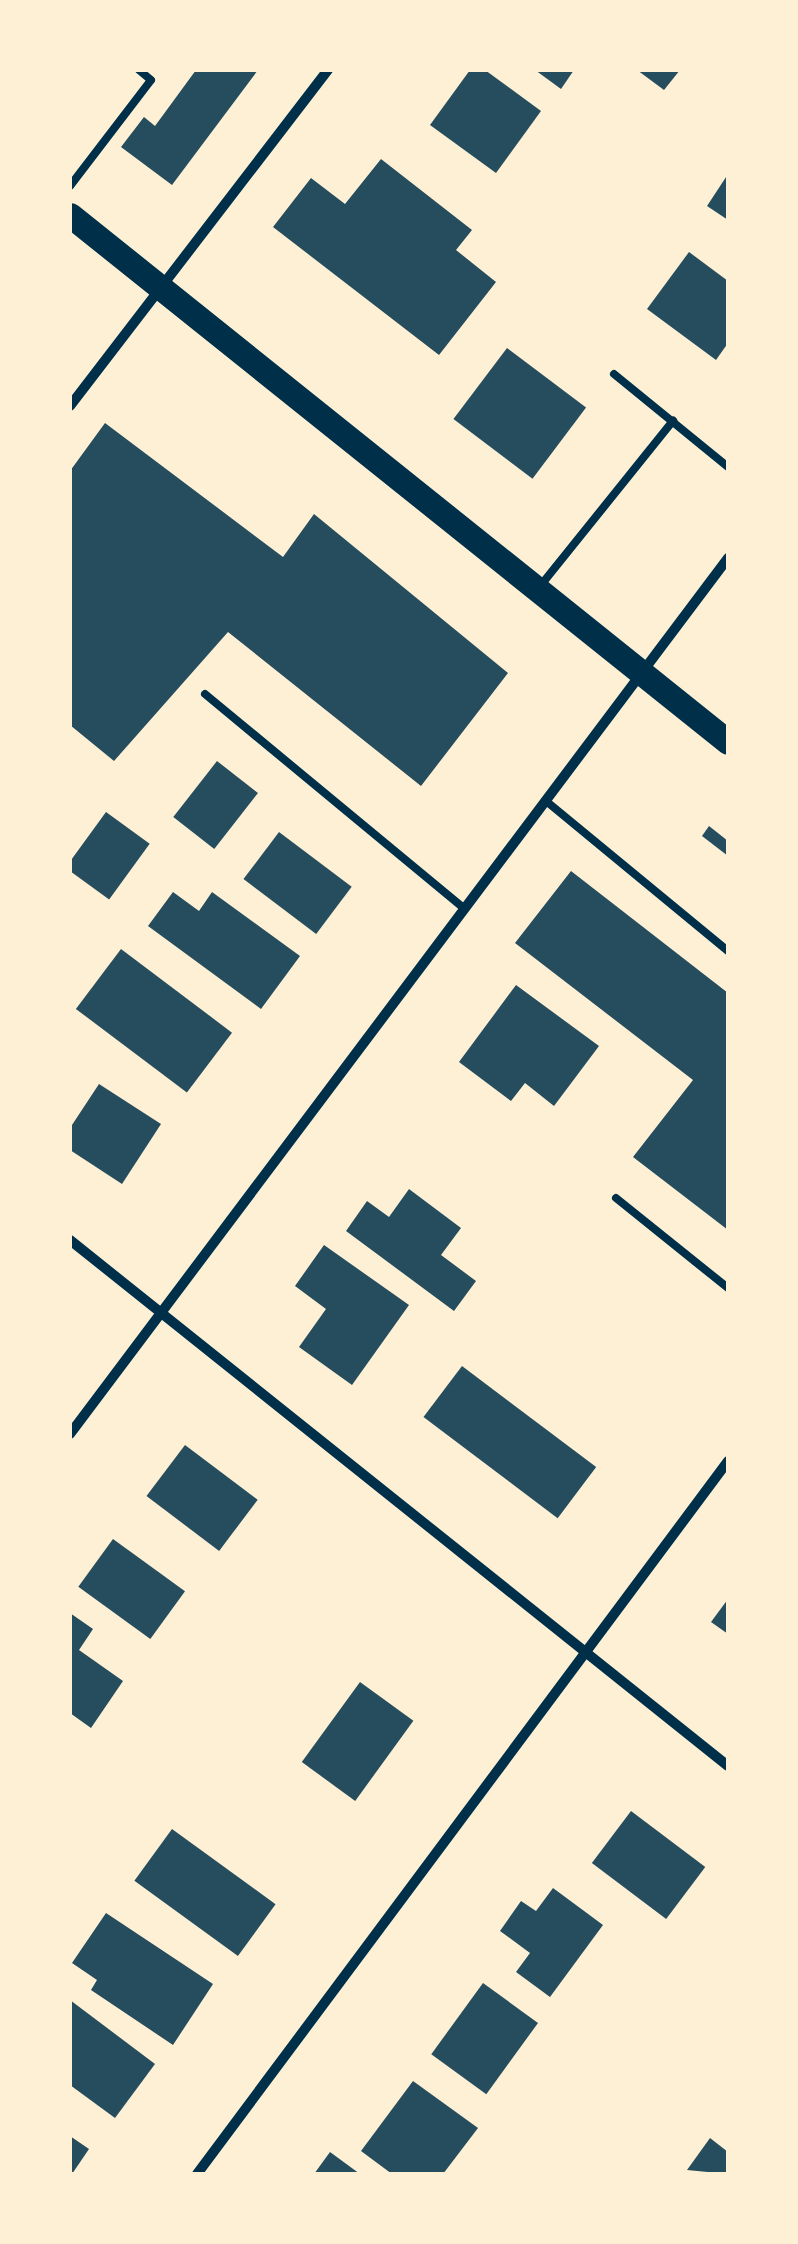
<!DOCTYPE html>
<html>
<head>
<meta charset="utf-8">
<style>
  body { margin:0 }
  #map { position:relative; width:798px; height:2244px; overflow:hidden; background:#fdf0d5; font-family:Arial,sans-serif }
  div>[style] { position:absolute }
  .building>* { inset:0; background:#264d5e; transform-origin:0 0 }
  .service>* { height:8px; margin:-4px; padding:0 4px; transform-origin:4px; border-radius:4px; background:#003049 }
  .minor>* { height:10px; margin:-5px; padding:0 5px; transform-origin:5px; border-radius:5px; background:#003049 }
  .primary>* { height:25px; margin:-12.5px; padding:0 12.5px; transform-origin:12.5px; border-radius:12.5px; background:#003049 }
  span { translate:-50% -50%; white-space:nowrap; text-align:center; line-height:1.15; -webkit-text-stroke:8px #fdf0d5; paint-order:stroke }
  .frame { position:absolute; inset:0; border:72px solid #fdf0d5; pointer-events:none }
</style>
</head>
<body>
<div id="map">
  <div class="building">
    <i style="clip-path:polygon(196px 70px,258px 70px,172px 185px,121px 147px,144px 117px,155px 126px)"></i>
    <i style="clip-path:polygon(470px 70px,485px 70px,541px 111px,496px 173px,430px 125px)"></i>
    <i style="clip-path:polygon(535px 70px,574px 70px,561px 89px)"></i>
    <i style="clip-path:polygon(637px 70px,680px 70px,664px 90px)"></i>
    <i style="clip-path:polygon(381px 159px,472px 230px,456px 250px,496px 282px,439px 355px,273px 227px,311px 178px,345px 204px)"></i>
    <i style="clip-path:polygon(728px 174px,728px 220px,707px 206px)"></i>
    <i style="clip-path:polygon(689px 252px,728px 281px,728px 343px,716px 360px,647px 309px)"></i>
    <i style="left:507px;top:348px;width:99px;height:89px;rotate:37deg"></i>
    <i style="clip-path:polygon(105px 423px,283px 557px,314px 514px,508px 673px,421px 786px,228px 632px,114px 761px,70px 725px,70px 471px)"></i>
    <i style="left:217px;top:761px;width:52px;height:71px;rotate:38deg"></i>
    <i style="left:106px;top:812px;width:54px;height:69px;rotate:36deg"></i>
    <i style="clip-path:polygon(709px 826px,728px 841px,728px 856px,702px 836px)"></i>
    <i style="left:279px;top:832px;width:91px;height:59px;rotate:37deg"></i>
    <i style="clip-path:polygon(571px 871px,728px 993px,728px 1230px,633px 1157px,693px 1080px,515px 943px)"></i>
    <i style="clip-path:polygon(173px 892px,199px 911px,212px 892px,300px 956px,261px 1009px,148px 926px)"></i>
    <i style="left:121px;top:949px;width:139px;height:75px;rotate:37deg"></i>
    <i style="clip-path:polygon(516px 985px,599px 1046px,554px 1106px,525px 1083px,511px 1101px,459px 1062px)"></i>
    <i style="clip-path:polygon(99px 1084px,161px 1124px,122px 1184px,70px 1150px,70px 1128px)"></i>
    <i style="clip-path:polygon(409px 1189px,461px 1228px,441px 1255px,476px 1281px,454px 1311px,346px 1231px,367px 1201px,389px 1217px)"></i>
    <i style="clip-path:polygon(324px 1245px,409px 1305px,352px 1385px,299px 1347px,326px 1309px,295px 1286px)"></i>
    <i style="left:462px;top:1366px;width:168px;height:64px;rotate:37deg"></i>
    <i style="left:185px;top:1445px;width:91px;height:64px;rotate:37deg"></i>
    <i style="left:113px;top:1539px;width:89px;height:59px;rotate:36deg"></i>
    <i style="clip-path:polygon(728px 1599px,728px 1634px,711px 1622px)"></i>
    <i style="clip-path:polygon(70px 1613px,93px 1629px,79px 1650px,123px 1681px,91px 1728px,70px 1713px)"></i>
    <i style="left:360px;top:1682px;width:66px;height:99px;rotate:36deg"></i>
    <i style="left:631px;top:1811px;width:93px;height:65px;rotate:37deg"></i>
    <i style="left:172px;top:1829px;width:128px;height:64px;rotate:36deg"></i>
    <i style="clip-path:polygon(553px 1888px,603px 1925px,550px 1997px,516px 1972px,530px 1953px,500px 1931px,521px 1901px,536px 1911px)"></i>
    <i style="clip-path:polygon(106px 1913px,213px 1984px,173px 2045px,91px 1990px,97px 1980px,72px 1963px)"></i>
    <i style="left:483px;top:1983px;width:68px;height:88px;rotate:36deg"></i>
    <i style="clip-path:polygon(70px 2000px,155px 2064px,115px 2118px,70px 2085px)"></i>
    <i style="clip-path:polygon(413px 2081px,478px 2128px,443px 2174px,392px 2174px,361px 2151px)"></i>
    <i style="clip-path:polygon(70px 2136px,89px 2149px,72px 2174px,70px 2174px)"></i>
    <i style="clip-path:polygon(710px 2138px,728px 2152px,728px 2174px,687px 2170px)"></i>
    <i style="clip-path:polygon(330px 2152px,360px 2174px,314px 2174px)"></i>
  </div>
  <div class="service">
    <i style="left:70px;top:186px;width:133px;rotate:-52.6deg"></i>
    <i style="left:151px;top:80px;width:16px;rotate:-140deg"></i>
    <i style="left:614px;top:374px;width:147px;rotate:39.2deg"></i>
    <i style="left:541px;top:585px;width:211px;rotate:-51.2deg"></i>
    <i style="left:205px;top:694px;width:337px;rotate:39.6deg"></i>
    <i style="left:546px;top:801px;width:236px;rotate:39.5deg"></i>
    <i style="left:616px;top:1198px;width:144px;rotate:38.8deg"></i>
  </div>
  <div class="minor">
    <i style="left:70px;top:406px;width:424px;rotate:-52.5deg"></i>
    <i style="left:70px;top:1240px;width:842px;rotate:38.64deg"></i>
    <i style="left:70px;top:1434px;width:1096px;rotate:-53.09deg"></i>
    <i style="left:197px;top:2174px;width:889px;rotate:-53.32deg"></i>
  </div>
  <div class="primary">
    <i style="left:70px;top:215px;width:843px;rotate:38.69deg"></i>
  </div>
  <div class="frame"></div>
</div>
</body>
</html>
